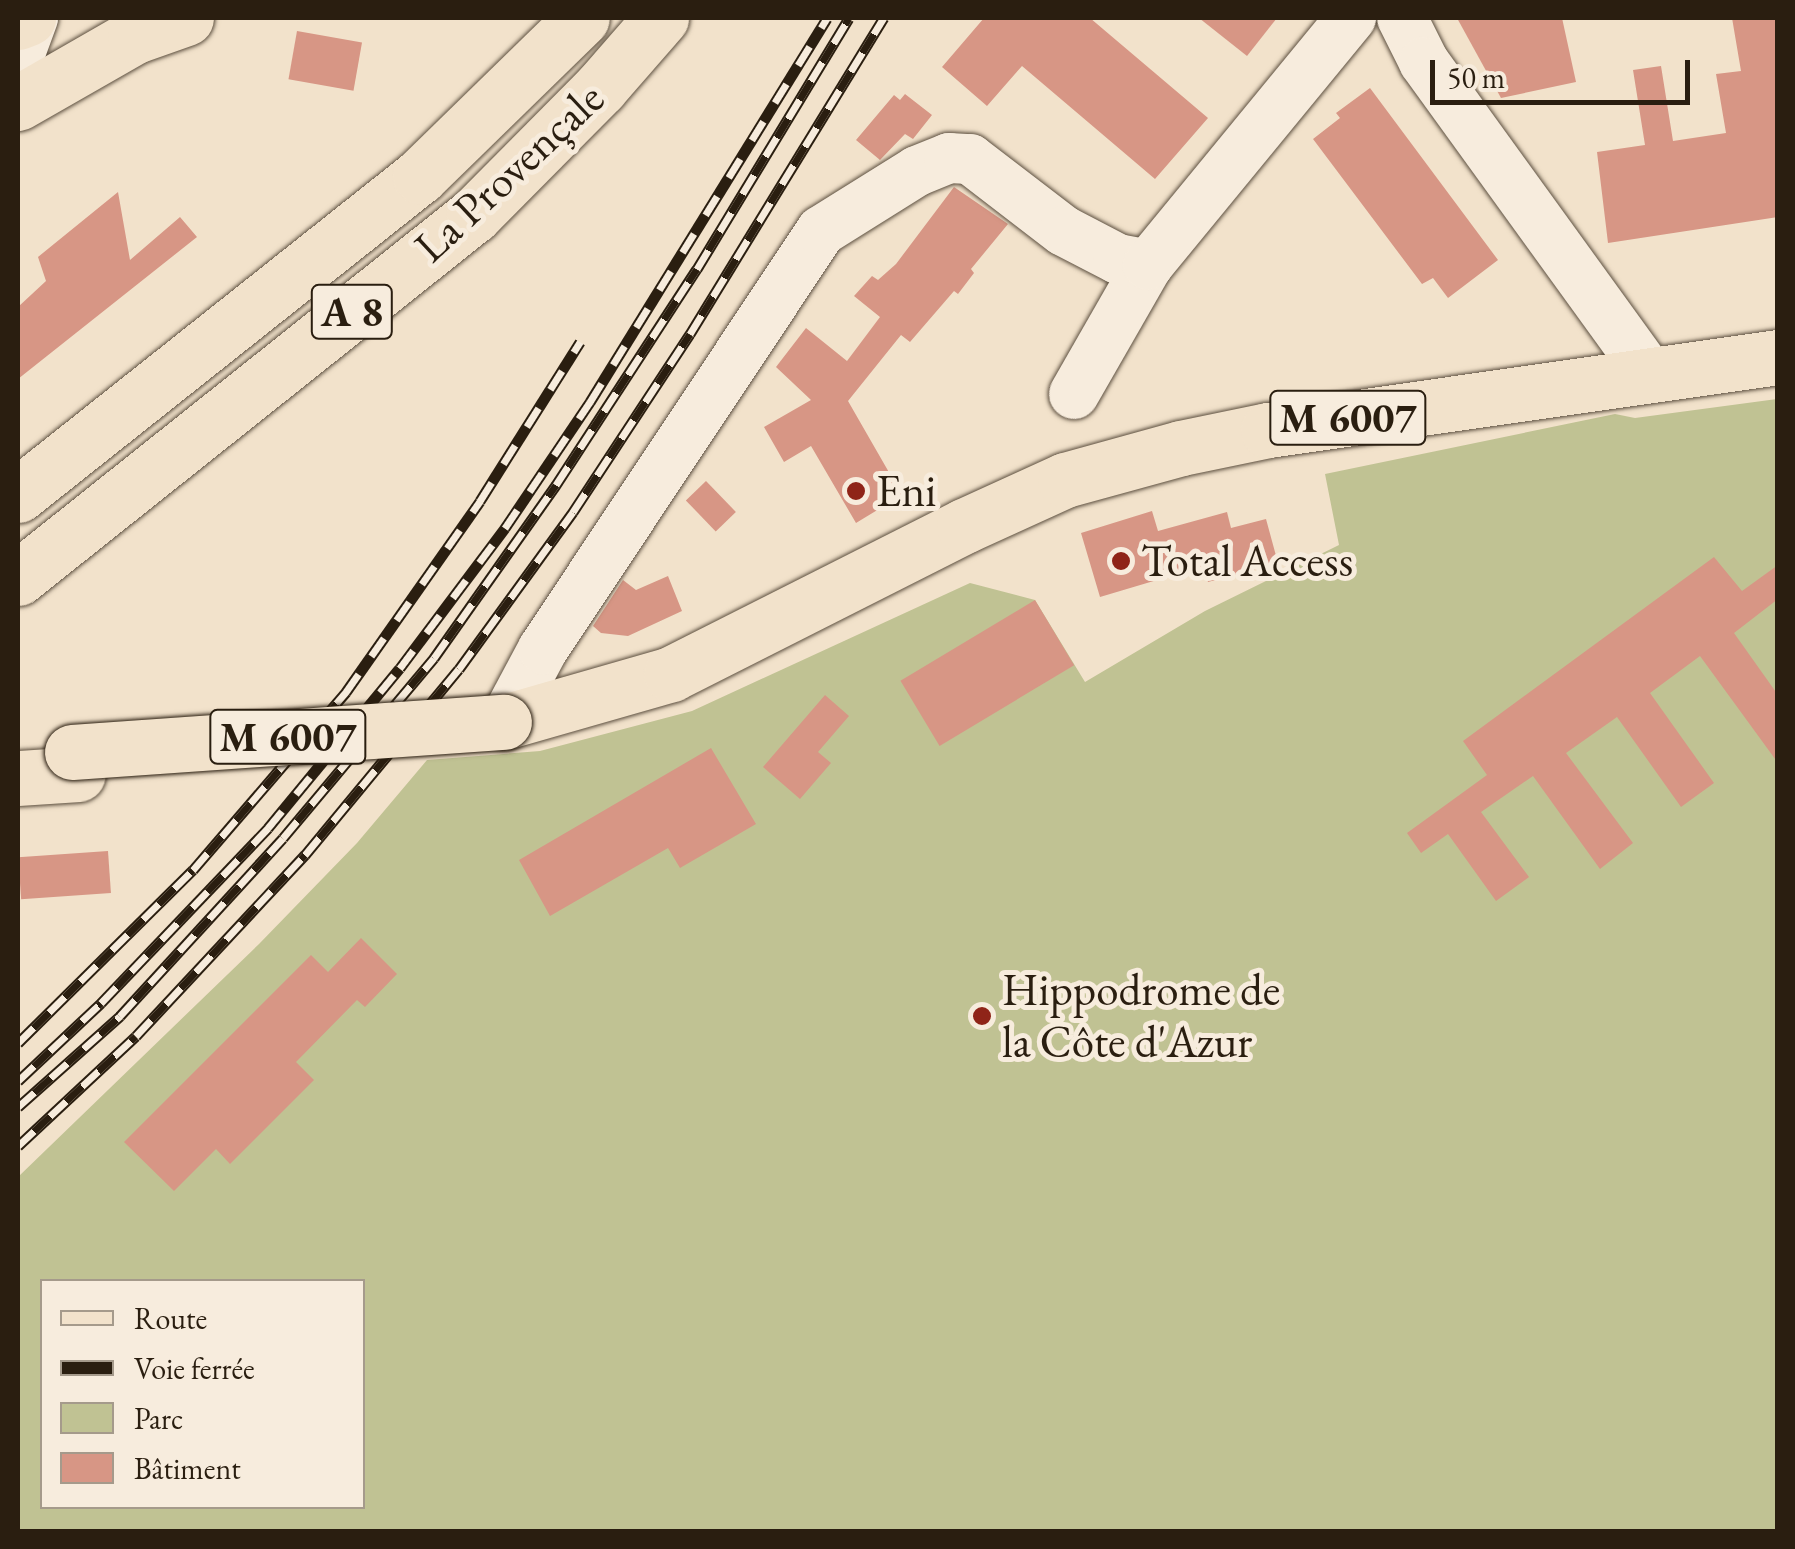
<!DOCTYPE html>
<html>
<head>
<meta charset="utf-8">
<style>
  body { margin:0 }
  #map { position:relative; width:1795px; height:1549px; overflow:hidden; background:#f2e2cb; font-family:"EB Garamond",serif }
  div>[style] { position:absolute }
  .green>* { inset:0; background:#c0c293 }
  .building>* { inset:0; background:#d79685; transform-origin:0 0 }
  .roads { filter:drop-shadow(0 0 2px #5c4f3f) drop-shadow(0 0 2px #5c4f3f) }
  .minor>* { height:50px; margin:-25px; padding:0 25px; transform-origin:25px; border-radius:25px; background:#f7ecdd }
  .major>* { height:55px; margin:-27.5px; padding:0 27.5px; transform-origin:27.5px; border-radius:27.5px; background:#f2e2cb }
  .highway>* { height:55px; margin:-27.5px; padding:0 27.5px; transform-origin:27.5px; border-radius:27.5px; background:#f2e2cb }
  .rail>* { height:11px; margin-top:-5.5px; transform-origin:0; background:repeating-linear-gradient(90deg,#f7ecdd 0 22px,#2a1e10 0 44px); box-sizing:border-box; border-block:2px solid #2a1e10 }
  .bridges { filter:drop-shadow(0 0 2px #2a1e10) drop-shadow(0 0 2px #2a1e10) }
  .major-bridge>* { height:55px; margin:-27.5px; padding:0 27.5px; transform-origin:27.5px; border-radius:27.5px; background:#f2e2cb }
  .dots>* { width:28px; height:28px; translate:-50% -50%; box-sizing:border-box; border:5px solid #f7ecdd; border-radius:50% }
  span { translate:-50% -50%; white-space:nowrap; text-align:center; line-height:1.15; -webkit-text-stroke:10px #f7ecdd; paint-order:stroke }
  .shield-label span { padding:2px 8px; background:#f7ecdd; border:2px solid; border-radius:8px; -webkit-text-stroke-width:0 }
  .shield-label { font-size:42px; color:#2a1e10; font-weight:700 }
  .street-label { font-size:45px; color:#2a1e10 }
  .poi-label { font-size:45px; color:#2a1e10 }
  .left { translate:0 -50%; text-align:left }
  .frame { position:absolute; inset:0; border:20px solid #2a1e10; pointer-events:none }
  .legend { position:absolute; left:40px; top:1279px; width:325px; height:230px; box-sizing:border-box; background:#f7ecdd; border:2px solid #a59a8b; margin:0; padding:12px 18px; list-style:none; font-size:30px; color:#2a1e10 }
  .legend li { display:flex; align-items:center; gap:20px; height:50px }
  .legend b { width:50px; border:2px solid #a59a8b }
  .scale { position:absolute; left:1430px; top:60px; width:260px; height:45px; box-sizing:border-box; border:5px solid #2a1e10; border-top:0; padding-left:12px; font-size:30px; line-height:35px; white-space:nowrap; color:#2a1e10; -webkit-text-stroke:8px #f7ecdd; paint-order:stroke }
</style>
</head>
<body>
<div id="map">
  <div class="green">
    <i style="clip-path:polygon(evenodd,1777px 399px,1777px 1531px,18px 1532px,18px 1177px,259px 944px,357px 843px,427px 760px,540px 751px,692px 711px,970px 583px,1035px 600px,1085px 682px,1205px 611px,1339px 545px,1325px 474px,1615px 414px,1635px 418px,1777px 399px,42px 1282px,362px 1282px,362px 1506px,42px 1506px,42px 1282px)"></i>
  </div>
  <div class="building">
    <i style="clip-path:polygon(984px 18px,1090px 18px,1208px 118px,1155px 179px,1022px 66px,987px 106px,942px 67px)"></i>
    <i style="clip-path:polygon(1199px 18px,1277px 18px,1247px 56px)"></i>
    <i style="clip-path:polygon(1457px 18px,1562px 18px,1576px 82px,1501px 98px)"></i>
    <i style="clip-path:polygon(1732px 18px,1778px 18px,1778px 217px,1608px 243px,1597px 152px,1645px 145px,1633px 70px,1661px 66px,1673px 141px,1726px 133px,1716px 74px,1741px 71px)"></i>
    <i style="left:297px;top:31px;width:66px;height:49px;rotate:10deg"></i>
    <i style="clip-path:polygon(1370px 88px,1498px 260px,1448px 298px,1433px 278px,1422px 284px,1313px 139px,1340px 118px,1336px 113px)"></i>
    <i style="clip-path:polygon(905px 94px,932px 115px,913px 139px,905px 134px,880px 160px,856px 140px,894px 95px,900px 100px)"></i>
    <i style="clip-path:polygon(954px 187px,1008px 224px,971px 269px,974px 273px,958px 294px,954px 291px,910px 342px,901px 335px,848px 401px,902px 495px,856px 523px,811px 446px,784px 462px,764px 427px,811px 400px,776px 367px,806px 328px,847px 361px,880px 317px,854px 296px,872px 276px,878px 280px,896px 264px)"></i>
    <i style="clip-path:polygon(118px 192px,130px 260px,180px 217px,197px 237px,18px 379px,18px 307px,46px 281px,38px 257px)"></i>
    <i style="left:706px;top:481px;width:43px;height:28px;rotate:46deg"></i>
    <i style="clip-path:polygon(1152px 511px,1158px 531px,1227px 512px,1231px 528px,1266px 519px,1278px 563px,1208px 582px,1204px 566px,1100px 597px,1081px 533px)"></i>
    <i style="clip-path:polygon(1714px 557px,1742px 591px,1778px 565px,1778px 599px,1734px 633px,1778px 695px,1778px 763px,1700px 656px,1650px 693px,1714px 783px,1681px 807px,1617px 717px,1566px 753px,1633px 843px,1600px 869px,1533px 776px,1481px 812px,1529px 877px,1496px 901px,1448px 834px,1421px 853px,1407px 833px,1487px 775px,1463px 741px)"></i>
    <i style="clip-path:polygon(668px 576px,682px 611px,628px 636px,601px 633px,593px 626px,623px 580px,636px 590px)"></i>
    <i style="left:1035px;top:600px;width:76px;height:157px;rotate:59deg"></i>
    <i style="clip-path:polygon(825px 695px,849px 716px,818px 752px,831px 763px,800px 799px,763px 767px)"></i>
    <i style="clip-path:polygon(711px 748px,756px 824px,680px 868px,668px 848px,550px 916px,519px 860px)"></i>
    <i style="left:108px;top:851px;width:42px;height:90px;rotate:86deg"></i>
    <i style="clip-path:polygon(361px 938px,397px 974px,365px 1007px,357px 1000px,296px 1062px,314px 1080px,230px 1164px,216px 1149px,174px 1191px,124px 1142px,311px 955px,328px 972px)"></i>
  </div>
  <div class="roads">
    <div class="minor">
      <i style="left:1402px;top:18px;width:49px;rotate:63.4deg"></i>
      <i style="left:1424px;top:62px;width:385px;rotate:54.1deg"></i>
      <i style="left:18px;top:59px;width:44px;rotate:-69.9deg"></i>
      <i style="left:1074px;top:394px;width:149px;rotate:-60.2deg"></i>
      <i style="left:504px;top:722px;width:83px;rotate:-61.9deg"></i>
      <i style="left:543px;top:649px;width:502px;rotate:-56.37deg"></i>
      <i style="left:821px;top:231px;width:113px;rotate:-32deg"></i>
      <i style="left:917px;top:171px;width:35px;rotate:-22deg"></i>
      <i style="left:949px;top:158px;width:21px;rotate:3deg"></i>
      <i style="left:970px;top:159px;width:118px;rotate:37.5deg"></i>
      <i style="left:1064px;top:231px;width:61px;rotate:27.4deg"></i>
      <i style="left:1118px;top:259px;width:31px;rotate:11deg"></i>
      <i style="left:1148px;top:265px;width:320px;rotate:-50.6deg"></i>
    </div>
    <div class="major">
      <i style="left:18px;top:22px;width:11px;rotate:-22deg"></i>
      <i style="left:18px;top:103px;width:135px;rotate:-29.8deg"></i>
      <i style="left:135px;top:36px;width:54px;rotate:-19.4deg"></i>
      <i style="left:504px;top:722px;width:174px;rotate:-16deg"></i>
      <i style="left:671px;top:674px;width:328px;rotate:-26.8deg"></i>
      <i style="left:964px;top:526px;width:111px;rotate:-24.5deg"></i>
      <i style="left:1065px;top:480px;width:120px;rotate:-15.4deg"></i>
      <i style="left:1181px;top:448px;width:89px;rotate:-11.7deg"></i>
      <i style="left:1268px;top:430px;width:515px;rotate:-8.15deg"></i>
      <i style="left:18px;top:778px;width:60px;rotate:-3.8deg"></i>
    </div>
    <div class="highway">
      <i style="left:18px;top:495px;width:513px;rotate:-38.43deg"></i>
      <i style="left:420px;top:176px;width:226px;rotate:-44.3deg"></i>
      <i style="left:18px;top:578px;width:583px;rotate:-38.52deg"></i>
      <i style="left:474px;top:215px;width:179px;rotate:-45.2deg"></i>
      <i style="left:600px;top:88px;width:93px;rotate:-48.9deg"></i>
    </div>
  </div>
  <div class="rail">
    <i style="left:18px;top:1043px;width:246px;rotate:-44.7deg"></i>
    <i style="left:193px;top:870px;width:235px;rotate:-49.3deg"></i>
    <i style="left:346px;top:692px;width:233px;rotate:-54.9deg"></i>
    <i style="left:480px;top:501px;width:188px;rotate:-57.8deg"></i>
    <i style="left:18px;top:1081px;width:114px;rotate:-43.2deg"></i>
    <i style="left:101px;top:1003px;width:242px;rotate:-46.3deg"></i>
    <i style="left:268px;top:828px;width:207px;rotate:-50.5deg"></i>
    <i style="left:400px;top:668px;width:175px;rotate:-53.1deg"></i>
    <i style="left:505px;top:528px;width:152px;rotate:-56deg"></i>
    <i style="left:590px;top:402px;width:451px;rotate:-58.3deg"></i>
    <i style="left:18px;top:1107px;width:137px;rotate:-41.7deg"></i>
    <i style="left:120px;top:1016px;width:241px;rotate:-47.5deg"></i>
    <i style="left:283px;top:838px;width:235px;rotate:-50deg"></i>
    <i style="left:434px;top:658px;width:212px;rotate:-54.8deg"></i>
    <i style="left:556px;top:485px;width:258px;rotate:-56.9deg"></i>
    <i style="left:697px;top:269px;width:293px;rotate:-58.8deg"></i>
    <i style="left:18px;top:1146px;width:161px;rotate:-43deg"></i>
    <i style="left:136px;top:1036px;width:248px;rotate:-47deg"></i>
    <i style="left:305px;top:855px;width:241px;rotate:-50.4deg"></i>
    <i style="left:459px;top:669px;width:194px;rotate:-54deg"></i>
    <i style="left:573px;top:512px;width:213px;rotate:-56.7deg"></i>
    <i style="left:690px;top:334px;width:371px;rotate:-58.5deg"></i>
  </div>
  <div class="bridges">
    <div class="major-bridge">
      <i style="left:72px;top:752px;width:433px;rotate:-4deg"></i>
    </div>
  </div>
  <div class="dots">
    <i style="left:856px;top:491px;background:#8f2418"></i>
    <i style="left:1121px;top:561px;background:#8f2418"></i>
    <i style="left:982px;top:1016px;background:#8f2418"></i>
  </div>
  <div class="shield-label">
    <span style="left:352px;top:312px">A 8</span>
    <span style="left:1348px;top:418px">M 6007</span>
    <span style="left:288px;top:737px">M 6007</span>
  </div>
  <div class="street-label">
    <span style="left:509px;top:172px;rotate:-43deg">La Provençale</span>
  </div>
  <div class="poi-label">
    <span class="left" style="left:876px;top:491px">Eni</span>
    <span class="left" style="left:1141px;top:561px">Total Access</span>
    <span class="left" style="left:1002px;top:1016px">Hippodrome de<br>la Côte d'Azur</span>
  </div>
  <div class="frame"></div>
  <ul class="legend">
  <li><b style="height:12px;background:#f2e2cb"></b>Route</li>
  <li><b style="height:12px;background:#2a1e10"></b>Voie ferrée</li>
  <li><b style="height:28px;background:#c0c293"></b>Parc</li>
  <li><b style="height:28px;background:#d79685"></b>Bâtiment</li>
  </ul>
  <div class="scale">50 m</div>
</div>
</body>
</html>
